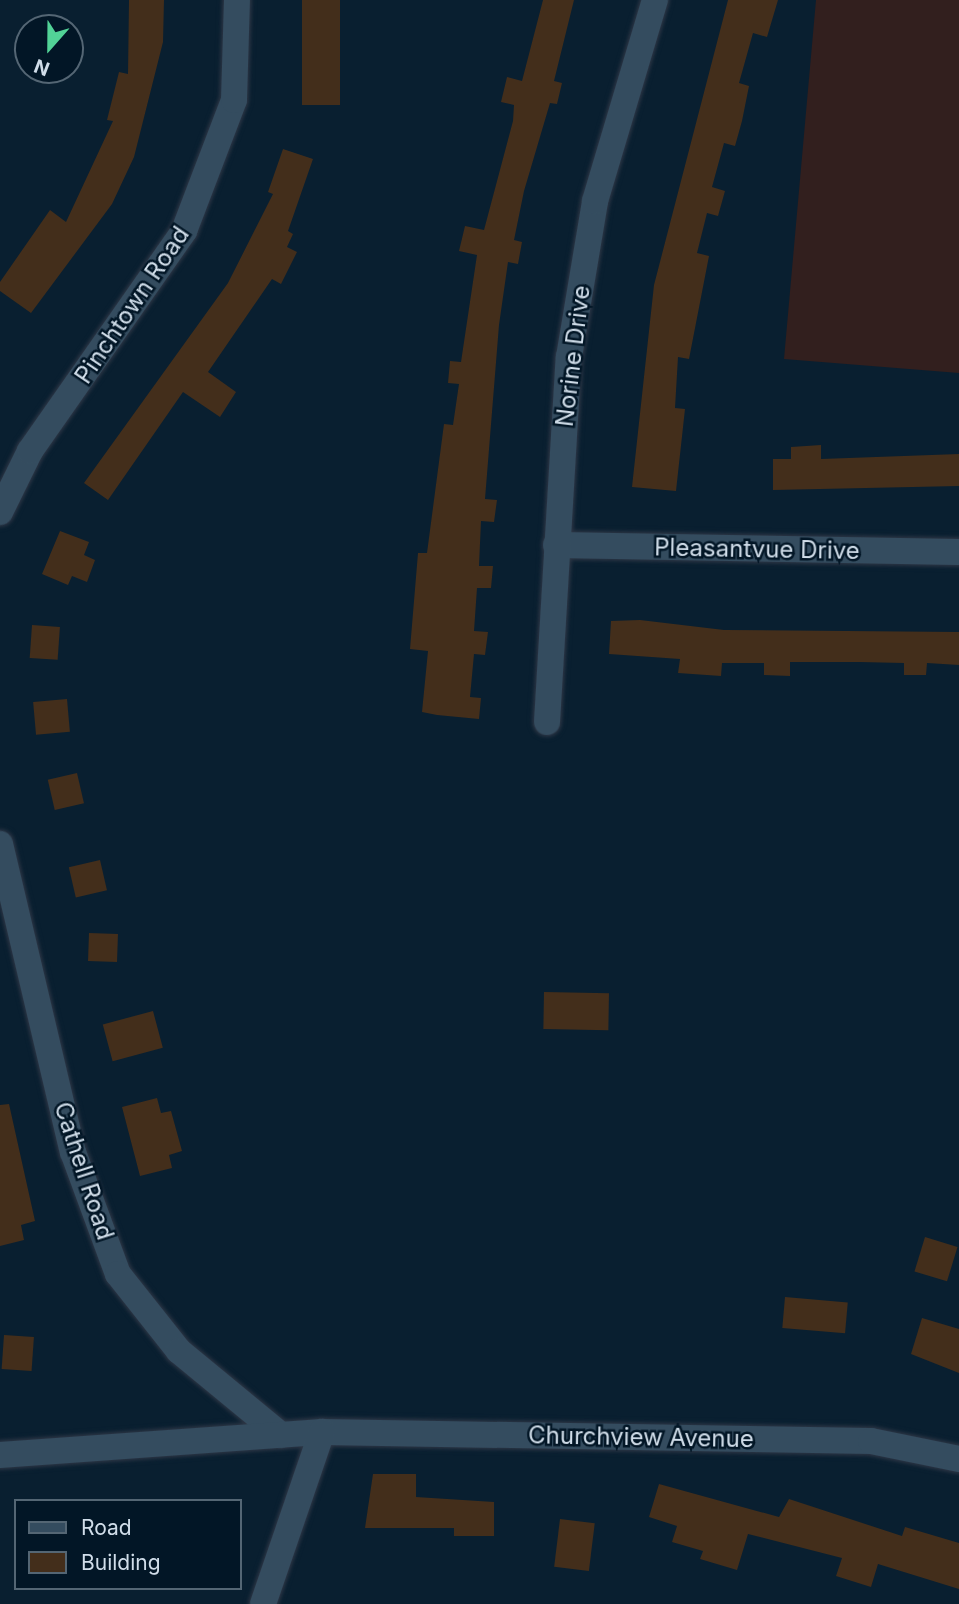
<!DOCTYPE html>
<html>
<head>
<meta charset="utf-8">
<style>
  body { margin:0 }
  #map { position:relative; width:959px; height:1604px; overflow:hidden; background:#091f30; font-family:Inter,sans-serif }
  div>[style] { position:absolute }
  .education>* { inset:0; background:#321f1e }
  .building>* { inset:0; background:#432e1b; transform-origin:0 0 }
  .roads { filter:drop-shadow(0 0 2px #2e3746) drop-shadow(0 0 2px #2e3746) }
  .minor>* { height:26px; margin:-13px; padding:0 13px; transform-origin:13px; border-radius:13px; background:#344c5f }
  span { translate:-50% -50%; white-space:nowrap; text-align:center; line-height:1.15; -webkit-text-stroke:5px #021626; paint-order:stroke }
  .street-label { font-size:24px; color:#d0dde9 }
  .legend { position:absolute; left:14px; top:1499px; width:228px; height:91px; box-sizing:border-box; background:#021626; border:2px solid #546674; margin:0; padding:9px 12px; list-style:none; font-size:21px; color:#d0dde9 }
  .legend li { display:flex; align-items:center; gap:14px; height:35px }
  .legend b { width:35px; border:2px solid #546674 }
  .north { position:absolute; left:14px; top:14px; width:70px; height:70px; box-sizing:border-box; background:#021626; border:2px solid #546674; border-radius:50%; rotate:201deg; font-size:19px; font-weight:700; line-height:28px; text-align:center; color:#d0dde9 }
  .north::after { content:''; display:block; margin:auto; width:24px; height:32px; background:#52d397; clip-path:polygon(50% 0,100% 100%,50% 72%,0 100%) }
</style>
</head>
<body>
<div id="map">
  <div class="education">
    <i style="clip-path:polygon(816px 0,959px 0,959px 373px,784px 359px)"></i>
  </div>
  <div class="building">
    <i style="clip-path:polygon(129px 0,164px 0,163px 42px,134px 157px,112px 204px,31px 313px,0 291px,0 282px,50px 210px,66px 222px,113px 121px,107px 120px,119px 72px,128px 74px)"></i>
    <i style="left:302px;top:0;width:38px;height:105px"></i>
    <i style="clip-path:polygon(543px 0,574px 0,554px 81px,562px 83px,557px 104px,550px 103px,524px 191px,514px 240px,522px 242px,518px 264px,508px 262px,499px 325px,485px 499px,497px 500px,494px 522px,481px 521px,479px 566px,493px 566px,491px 588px,477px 588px,474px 631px,488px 632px,485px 655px,474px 654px,470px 697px,481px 698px,479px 719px,437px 715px,422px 712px,428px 651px,410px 649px,418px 553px,427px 553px,444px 424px,453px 425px,459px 384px,448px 383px,450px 361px,461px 362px,477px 255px,459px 251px,465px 226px,484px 230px,513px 121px,514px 105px,501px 102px,507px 77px,522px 81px)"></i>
    <i style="clip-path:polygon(728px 0,778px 0,767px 37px,753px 33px,739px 83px,749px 86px,742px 121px,735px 146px,724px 143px,712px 187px,725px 191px,718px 216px,707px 213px,697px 253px,709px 256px,689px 359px,678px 357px,675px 408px,685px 409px,676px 491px,632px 487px,654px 285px)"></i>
    <i style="clip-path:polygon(283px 149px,313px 159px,288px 231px,293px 234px,287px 247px,297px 252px,281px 284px,272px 279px,208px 372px,236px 392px,220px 417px,183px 392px,108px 500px,84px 483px,228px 283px,273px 194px,268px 192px)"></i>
    <i style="clip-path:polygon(821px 445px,821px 459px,959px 454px,959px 486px,773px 490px,773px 459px,791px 459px,791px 447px)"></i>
    <i style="clip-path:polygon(60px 531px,89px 542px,84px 555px,95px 560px,87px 582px,72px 576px,68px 585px,42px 574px)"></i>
    <i style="clip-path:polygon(640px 620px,724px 630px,959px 632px,959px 665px,927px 663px,926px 675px,904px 675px,904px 663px,859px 662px,790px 662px,790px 676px,764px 675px,764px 663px,722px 663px,721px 676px,678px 673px,680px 659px,609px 654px,611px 621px)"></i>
    <i style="left:32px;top:625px;width:28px;height:33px;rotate:4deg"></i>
    <i style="left:67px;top:699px;width:33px;height:34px;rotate:85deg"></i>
    <i style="left:77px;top:773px;width:31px;height:30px;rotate:77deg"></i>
    <i style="left:100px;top:860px;width:31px;height:32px;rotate:77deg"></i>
    <i style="left:89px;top:933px;width:29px;height:28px;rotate:2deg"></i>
    <i style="left:544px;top:992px;width:65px;height:37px;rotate:1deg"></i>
    <i style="left:153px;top:1011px;width:38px;height:52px;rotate:75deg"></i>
    <i style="clip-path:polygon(157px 1098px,161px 1113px,171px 1111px,182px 1151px,169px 1155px,172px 1168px,140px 1176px,122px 1107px)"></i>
    <i style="clip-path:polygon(9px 1104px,35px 1221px,21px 1225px,24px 1240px,0 1246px,0 1105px)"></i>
    <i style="left:925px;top:1237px;width:34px;height:36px;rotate:17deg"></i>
    <i style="left:785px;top:1297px;width:63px;height:31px;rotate:5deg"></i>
    <i style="clip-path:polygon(922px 1318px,959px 1329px,959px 1373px,911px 1354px)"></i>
    <i style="left:4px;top:1335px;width:30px;height:34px;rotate:4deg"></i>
    <i style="clip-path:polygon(373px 1474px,416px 1474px,416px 1497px,494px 1502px,494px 1536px,454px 1536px,454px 1528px,365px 1528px)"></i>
    <i style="clip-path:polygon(659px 1484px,779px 1517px,789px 1499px,902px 1536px,905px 1527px,959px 1543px,959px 1589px,878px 1564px,871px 1587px,836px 1576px,842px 1558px,748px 1534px,737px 1570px,700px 1559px,703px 1551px,672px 1542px,677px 1526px,649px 1517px)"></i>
    <i style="left:560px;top:1519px;width:35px;height:48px;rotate:7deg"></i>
  </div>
  <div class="roads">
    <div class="minor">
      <i style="left:0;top:512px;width:68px;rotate:-63.8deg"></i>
      <i style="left:30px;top:451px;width:269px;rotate:-55deg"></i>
      <i style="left:184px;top:231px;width:140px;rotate:-69.1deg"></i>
      <i style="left:234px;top:100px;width:100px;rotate:-88.3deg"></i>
      <i style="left:556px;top:545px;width:403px;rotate:1deg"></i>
      <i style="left:547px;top:722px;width:366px;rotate:-86.6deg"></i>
      <i style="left:569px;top:357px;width:158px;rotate:-80.5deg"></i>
      <i style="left:595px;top:201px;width:210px;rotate:-73.4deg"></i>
      <i style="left:0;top:844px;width:317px;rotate:76.7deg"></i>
      <i style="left:73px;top:1152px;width:130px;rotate:69.8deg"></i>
      <i style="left:118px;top:1274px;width:98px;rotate:51.6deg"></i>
      <i style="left:179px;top:1351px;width:132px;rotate:39.5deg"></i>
      <i style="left:0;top:1455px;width:323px;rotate:-4.1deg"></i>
      <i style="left:322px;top:1432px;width:549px;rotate:0.94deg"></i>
      <i style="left:871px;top:1441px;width:90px;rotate:11.6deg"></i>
      <i style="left:263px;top:1604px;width:182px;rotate:-71.1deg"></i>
    </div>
  </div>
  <div class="street-label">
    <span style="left:132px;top:305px;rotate:-56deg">Pinchtown Road</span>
    <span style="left:573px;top:356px;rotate:-83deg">Norine Drive</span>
    <span style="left:757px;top:549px;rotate:1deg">Pleasantvue Drive</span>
    <span style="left:84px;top:1171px;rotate:72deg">Cathell Road</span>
    <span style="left:641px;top:1437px;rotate:1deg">Churchview Avenue</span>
  </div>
  <ul class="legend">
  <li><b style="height:9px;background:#344c5f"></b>Road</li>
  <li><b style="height:19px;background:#432e1b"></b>Building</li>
  </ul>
  <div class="north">N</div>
</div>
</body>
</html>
